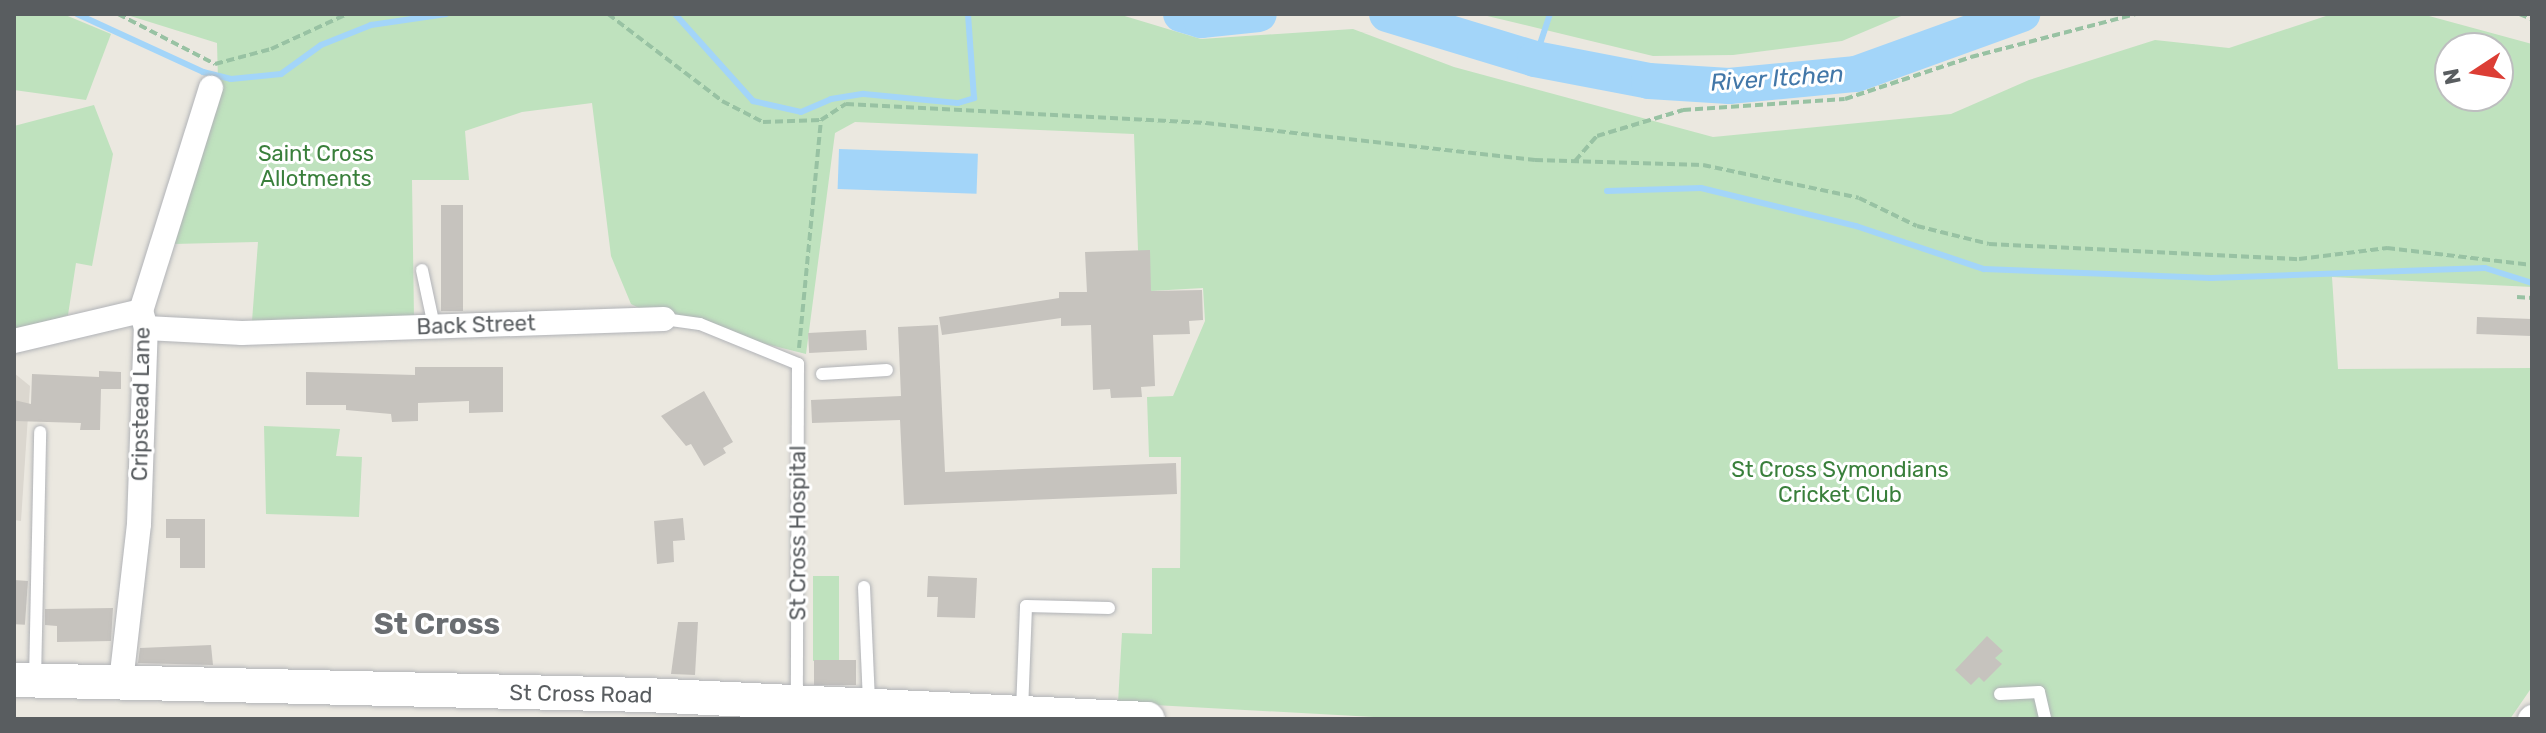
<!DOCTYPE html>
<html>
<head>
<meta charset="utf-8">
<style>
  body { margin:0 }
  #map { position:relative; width:2546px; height:733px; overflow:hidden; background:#ebe8e0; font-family:Rubik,sans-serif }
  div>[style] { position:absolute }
  .education>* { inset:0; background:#dbd7cf }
  .green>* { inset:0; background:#bfe2be; transform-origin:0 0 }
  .water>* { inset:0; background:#a3d5f9; transform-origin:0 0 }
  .stream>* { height:6px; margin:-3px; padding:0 3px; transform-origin:3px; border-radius:3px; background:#a3d5f9 }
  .river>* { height:36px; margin:-18px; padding:0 18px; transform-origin:18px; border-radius:18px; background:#a3d5f9 }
  .building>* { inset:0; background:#c6c3be; transform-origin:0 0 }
  .path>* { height:4px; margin-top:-2px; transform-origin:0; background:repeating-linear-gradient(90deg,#98c2a3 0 8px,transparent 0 12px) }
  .roads { filter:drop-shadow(0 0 2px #b1b3b7) drop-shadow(0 0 2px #b1b3b7) }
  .lane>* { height:12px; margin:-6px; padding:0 6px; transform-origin:6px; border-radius:6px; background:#fff }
  .street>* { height:24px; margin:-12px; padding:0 12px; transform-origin:12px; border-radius:12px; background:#fff }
  .secondary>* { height:34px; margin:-17px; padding:0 17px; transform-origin:17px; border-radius:17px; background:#fff }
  span { translate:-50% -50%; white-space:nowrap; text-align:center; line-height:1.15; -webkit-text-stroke:6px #fff; paint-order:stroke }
  .park-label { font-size:22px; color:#397f3b }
  .street-label { font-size:22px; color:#595d60 }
  .water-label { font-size:24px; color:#4277a8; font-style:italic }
  .district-label { font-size:30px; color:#6a6e72; font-weight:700 }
  .frame { position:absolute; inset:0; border:16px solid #595d60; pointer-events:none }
  .north { position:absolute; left:2434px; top:32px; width:80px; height:80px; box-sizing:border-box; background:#fff; border:2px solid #bdbebf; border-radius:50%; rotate:258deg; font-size:22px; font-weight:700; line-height:32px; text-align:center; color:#595d60 }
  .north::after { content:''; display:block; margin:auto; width:28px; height:36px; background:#dc3e35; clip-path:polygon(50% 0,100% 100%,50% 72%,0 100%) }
</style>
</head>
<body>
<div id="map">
  <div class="education">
    <i style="clip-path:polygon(14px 373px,30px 386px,21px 521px,14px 520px)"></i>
  </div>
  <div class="green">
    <i style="clip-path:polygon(14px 14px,63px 14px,111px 34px,86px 100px,14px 90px)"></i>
    <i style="clip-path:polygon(evenodd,124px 14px,1118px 14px,1201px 39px,1353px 29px,1454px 67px,1713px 137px,1951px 114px,2029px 80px,2155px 40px,2229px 48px,2332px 14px,2429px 16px,2532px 44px,2532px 287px,2332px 277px,2338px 369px,2532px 368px,2532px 687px,2510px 719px,1410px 719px,1118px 703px,1122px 633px,1152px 634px,1152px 568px,1180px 568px,1181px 457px,1149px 457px,1147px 397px,1173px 396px,1205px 321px,1203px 288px,1151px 291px,1138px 250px,1134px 134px,855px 122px,835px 133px,806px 354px,655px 316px,631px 304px,611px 256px,592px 103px,522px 112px,465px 131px,469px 180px,412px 180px,414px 318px,252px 321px,258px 242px,173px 244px,218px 81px,217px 43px,124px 14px,2450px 48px,2498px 48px,2498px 96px,2450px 96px,2450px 48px)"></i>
    <i style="clip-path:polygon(1479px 14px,1906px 14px,1842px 41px,1733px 55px,1653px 56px)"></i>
    <i style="clip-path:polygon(94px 105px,113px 154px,92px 266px,76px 263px,68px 315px,14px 334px,14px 126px)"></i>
    <i style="clip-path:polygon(264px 426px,340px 429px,336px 456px,362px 457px,359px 517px,266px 514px)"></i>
    <i style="left:813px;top:576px;width:26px;height:85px"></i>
  </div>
  <div class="water">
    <i style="left:839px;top:149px;width:139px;height:40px;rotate:2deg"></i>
  </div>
  <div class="stream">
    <i style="left:77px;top:14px;width:139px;rotate:24.7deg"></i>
    <i style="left:203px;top:72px;width:29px;rotate:14deg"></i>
    <i style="left:231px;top:79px;width:50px;rotate:-5.7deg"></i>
    <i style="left:281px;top:74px;width:49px;rotate:-35.9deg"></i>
    <i style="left:321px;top:45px;width:54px;rotate:-21.8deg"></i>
    <i style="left:371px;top:25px;width:76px;rotate:-8.3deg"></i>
    <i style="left:675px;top:14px;width:117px;rotate:48.1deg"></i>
    <i style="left:753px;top:101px;width:49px;rotate:12.9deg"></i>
    <i style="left:801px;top:112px;width:33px;rotate:-23deg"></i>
    <i style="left:831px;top:99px;width:33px;rotate:-9deg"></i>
    <i style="left:864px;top:94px;width:94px;rotate:5.5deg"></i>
    <i style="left:958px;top:103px;width:17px;rotate:-17deg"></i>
    <i style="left:974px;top:98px;width:84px;rotate:-94.1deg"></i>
    <i style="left:1535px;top:59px;width:47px;rotate:-71.6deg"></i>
    <i style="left:1607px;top:191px;width:94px;rotate:-1.8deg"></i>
    <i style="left:1701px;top:188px;width:160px;rotate:13.8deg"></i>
    <i style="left:1856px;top:226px;width:135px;rotate:18.6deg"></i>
    <i style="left:1984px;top:269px;width:227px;rotate:2.3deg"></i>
    <i style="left:2211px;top:278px;width:274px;rotate:-2.1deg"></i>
    <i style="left:2485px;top:268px;width:49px;rotate:17.7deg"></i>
  </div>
  <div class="river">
    <i style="left:1181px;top:14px;width:21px;rotate:17deg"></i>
    <i style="left:1201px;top:20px;width:58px;rotate:-5.9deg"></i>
    <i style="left:1387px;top:14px;width:155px;rotate:16.9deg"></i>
    <i style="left:1535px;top:59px;width:116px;rotate:10.9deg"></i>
    <i style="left:1649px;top:81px;width:80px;rotate:3.6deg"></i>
    <i style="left:1729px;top:86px;width:128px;rotate:-5.4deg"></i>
    <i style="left:1856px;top:74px;width:177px;rotate:-19.9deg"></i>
  </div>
  <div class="building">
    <i style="left:441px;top:205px;width:22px;height:106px"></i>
    <i style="clip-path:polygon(1150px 250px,1151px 291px,1202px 290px,1203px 320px,1189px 321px,1190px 334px,1153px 335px,1155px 386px,1141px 387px,1142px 397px,1111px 398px,1110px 389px,1093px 390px,1091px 325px,1061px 326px,1061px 318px,942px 335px,939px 317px,1059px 298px,1059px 292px,1087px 292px,1085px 252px)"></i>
    <i style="left:2477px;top:317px;width:55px;height:17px;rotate:2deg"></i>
    <i style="clip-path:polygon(938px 325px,945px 472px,1176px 463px,1177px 494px,904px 505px,900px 420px,812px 423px,811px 400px,901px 396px,898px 327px)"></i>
    <i style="left:866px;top:330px;width:20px;height:58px;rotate:87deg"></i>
    <i style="clip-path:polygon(415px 367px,503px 367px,503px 412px,469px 413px,469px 401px,418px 403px,418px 421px,392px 422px,391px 414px,346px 410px,346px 405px,306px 405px,306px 372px,415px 375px)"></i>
    <i style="clip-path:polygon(99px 371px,121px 372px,121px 389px,101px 389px,100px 430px,80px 430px,81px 423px,14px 421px,14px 400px,31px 404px,32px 374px,99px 377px)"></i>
    <i style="clip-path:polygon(704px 391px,733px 442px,723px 448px,726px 453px,704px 466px,691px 444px,686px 446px,661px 416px)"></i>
    <i style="clip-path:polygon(683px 518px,685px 540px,673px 541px,674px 562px,657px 564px,654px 521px)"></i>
    <i style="clip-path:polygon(166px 519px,205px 519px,205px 568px,180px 568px,180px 538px,166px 538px)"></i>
    <i style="clip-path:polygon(928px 576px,977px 578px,975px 618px,937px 617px,938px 597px,927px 597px)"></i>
    <i style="left:14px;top:580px;width:14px;height:44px;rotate:4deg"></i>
    <i style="clip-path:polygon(113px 608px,111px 641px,57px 642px,57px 626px,45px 625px,45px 609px)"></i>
    <i style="clip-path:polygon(678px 622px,698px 622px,695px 675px,671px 674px)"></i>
    <i style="clip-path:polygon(1987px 636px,2003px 651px,1995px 658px,2002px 664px,1984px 682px,1979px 677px,1971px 685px,1955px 670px)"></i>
    <i style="clip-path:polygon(211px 645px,213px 665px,138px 663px,140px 648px)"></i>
    <i style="left:856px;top:660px;width:25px;height:42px;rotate:90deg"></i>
  </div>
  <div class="path">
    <i style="left:118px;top:14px;width:109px;rotate:27.3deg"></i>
    <i style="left:215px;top:64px;width:58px;rotate:-15deg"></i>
    <i style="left:271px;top:49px;width:84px;rotate:-24.7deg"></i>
    <i style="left:608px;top:14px;width:143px;rotate:37.3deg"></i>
    <i style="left:722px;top:101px;width:46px;rotate:27.1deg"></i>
    <i style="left:763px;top:122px;width:58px;rotate:-2deg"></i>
    <i style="left:821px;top:120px;width:30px;rotate:-33deg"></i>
    <i style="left:846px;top:104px;width:361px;rotate:3deg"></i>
    <i style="left:1206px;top:123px;width:331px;rotate:6.4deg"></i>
    <i style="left:1535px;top:160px;width:168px;rotate:1.7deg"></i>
    <i style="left:1703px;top:165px;width:159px;rotate:11.9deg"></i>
    <i style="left:1859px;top:198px;width:64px;rotate:25.8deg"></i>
    <i style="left:1917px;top:226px;width:74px;rotate:14deg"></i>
    <i style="left:1989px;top:244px;width:310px;rotate:2.8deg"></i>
    <i style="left:2299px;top:259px;width:89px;rotate:-7.1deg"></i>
    <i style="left:2387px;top:248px;width:146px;rotate:6.7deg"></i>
    <i style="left:2519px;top:14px;width:14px;rotate:21deg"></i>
    <i style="left:1575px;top:161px;width:33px;rotate:-49deg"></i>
    <i style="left:1597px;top:136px;width:90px;rotate:-16.8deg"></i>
    <i style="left:1683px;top:110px;width:162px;rotate:-3.9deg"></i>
    <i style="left:1845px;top:99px;width:133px;rotate:-18.4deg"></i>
    <i style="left:1971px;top:57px;width:171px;rotate:-14.6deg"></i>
    <i style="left:2517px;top:297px;width:15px;rotate:4deg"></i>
    <i style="left:799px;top:348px;width:229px;rotate:-84.5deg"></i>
  </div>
  <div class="roads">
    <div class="lane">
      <i style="left:422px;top:270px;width:57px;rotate:77.9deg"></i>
      <i style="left:664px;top:319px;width:36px;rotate:8deg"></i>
      <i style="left:700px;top:324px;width:106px;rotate:22.2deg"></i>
      <i style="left:798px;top:364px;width:335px;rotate:90.2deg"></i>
      <i style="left:822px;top:374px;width:65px;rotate:-3.5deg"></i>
      <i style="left:864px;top:587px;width:115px;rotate:87.5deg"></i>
      <i style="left:35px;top:680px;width:248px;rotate:-88.8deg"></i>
      <i style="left:2000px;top:694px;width:39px;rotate:-3deg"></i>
      <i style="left:2039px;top:692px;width:28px;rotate:77deg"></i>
      <i style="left:1022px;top:711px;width:105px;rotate:-87.8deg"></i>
      <i style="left:1026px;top:606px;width:83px;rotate:1.4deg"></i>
    </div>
    <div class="street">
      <i style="left:146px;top:328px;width:96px;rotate:3deg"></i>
      <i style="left:242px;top:333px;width:422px;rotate:-1.9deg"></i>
      <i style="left:14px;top:341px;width:130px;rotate:-13.3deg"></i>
      <i style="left:121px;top:682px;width:159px;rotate:-83.5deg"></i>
      <i style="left:139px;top:524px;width:196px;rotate:-88deg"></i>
      <i style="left:146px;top:328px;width:18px;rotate:-106deg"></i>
      <i style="left:141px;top:311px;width:234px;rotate:-72.6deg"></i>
      <i style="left:2530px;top:719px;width:3px;rotate:-45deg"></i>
    </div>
    <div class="secondary">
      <i style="left:14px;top:680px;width:632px;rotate:1.36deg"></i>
      <i style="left:646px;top:695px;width:502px;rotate:2.74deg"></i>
    </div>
  </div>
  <div class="park-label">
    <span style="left:316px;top:166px">Saint Cross<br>Allotments</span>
    <span style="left:1840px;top:482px">St Cross Symondians<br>Cricket Club</span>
  </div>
  <div class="street-label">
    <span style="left:476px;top:325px;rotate:-2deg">Back Street</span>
    <span style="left:141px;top:404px;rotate:-89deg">Cripstead Lane</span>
    <span style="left:798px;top:533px;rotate:-90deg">St Cross Hospital</span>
    <span style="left:581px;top:694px;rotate:1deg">St Cross Road</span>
  </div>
  <div class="water-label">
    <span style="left:1777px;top:79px;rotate:-4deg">River Itchen</span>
  </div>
  <div class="district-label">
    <span style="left:437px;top:624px">St Cross</span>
  </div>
  <div class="frame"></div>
  <div class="north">N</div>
</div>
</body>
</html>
